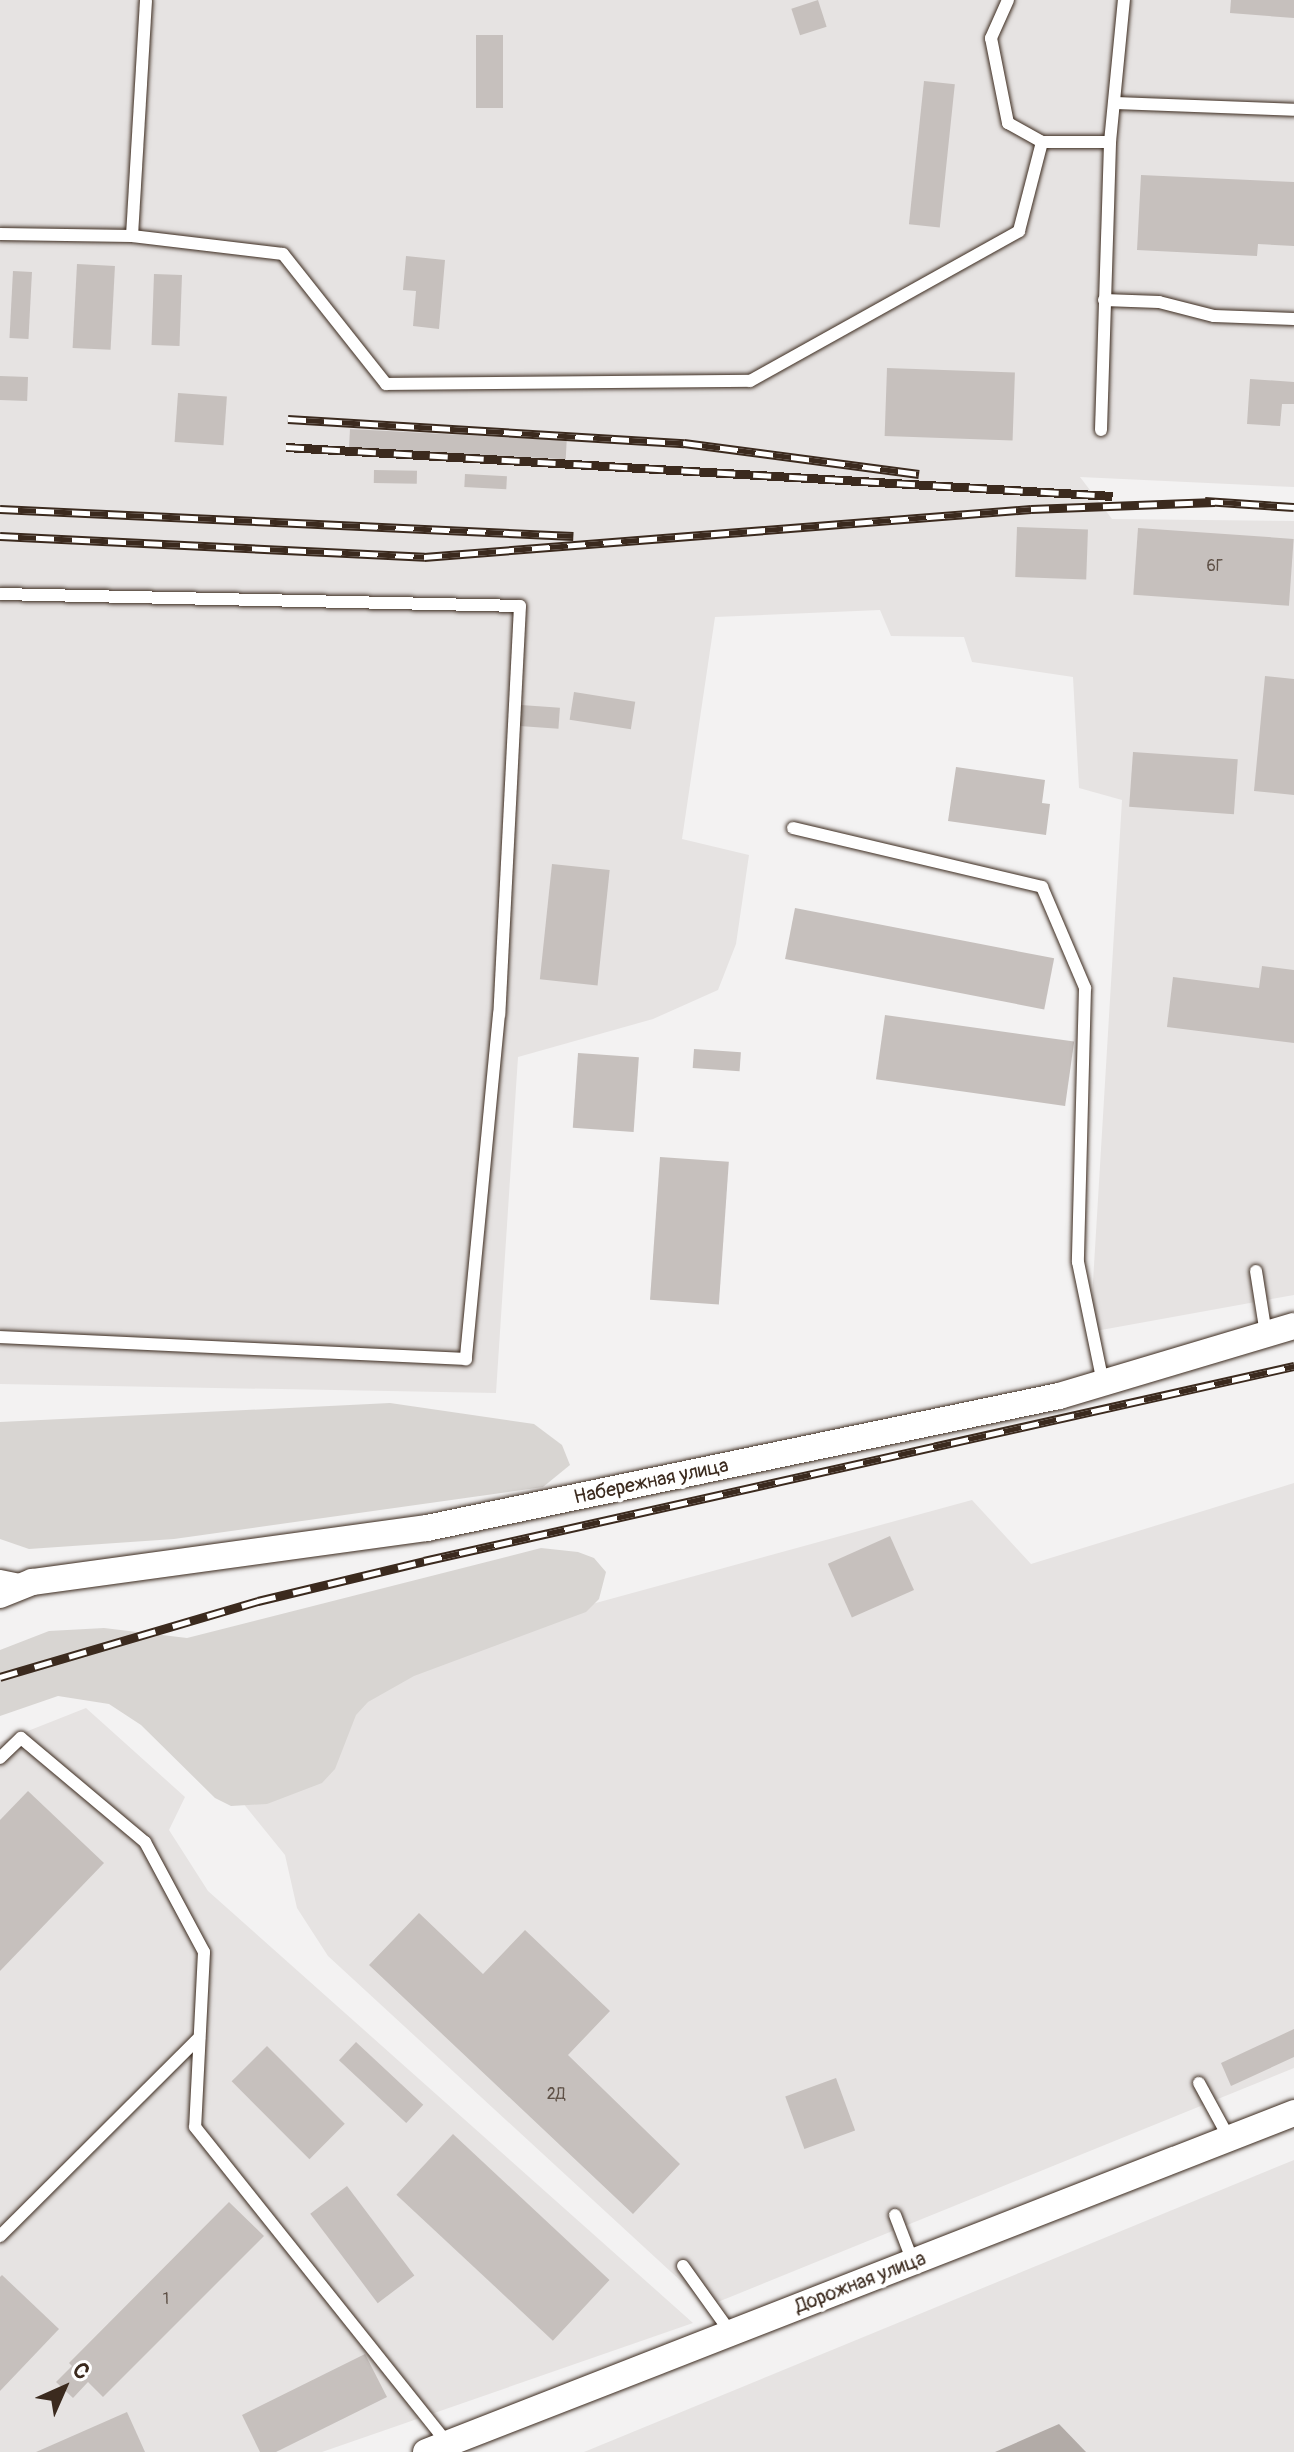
<!DOCTYPE html>
<html>
<head>
<meta charset="utf-8">
<style>
  body { margin:0 }
  #map { position:relative; width:1294px; height:2452px; overflow:hidden; background:#f3f2f2; font-family:Pangolin,sans-serif }
  div>[style] { position:absolute }
  .built>* { inset:0; background:#e6e3e2 }
  .green>* { inset:0; background:#d8d5d2 }
  .water>* { inset:0; background:#b2aba7 }
  .building>* { inset:0; background:#c6c0bd; transform-origin:0 0 }
  .roads { filter:drop-shadow(0 0 2px #3b2a1e) drop-shadow(0 0 2px #3b2a1e) }
  .lane>* { height:12px; margin:-6px; padding:0 6px; transform-origin:6px; border-radius:6px; background:#fff }
  .street>* { height:26px; margin:-13px; padding:0 13px; transform-origin:13px; border-radius:13px; background:#fff }
  .rail>* { height:9px; margin-top:-4.5px; transform-origin:0; background:repeating-linear-gradient(90deg,#fff 0 18px,#3b2a1e 0 36px); box-sizing:border-box; border-block:2px solid #3b2a1e }
  span { translate:-50% -50%; white-space:nowrap; text-align:center; line-height:1.15; -webkit-text-stroke:8px #fff; paint-order:stroke }
  .number-label { font-size:16px; color:#5e5046 }
  .number-label span { -webkit-text-stroke-width:0 }
  .street-label { font-size:20px; color:#3b2a1e }
  .north { position:absolute; left:24px; top:2348px; width:80px; height:80px; -webkit-text-stroke:6px #fff; paint-order:stroke; rotate:45deg; font-size:22px; font-weight:700; line-height:32px; text-align:center; color:#3b2a1e }
  .north::after { content:''; display:block; margin:auto; width:28px; height:36px; background:#3b2a1e; clip-path:polygon(50% 0,100% 100%,50% 72%,0 100%) }
</style>
</head>
<body>
<div id="map">
  <div class="built">
    <i style="clip-path:polygon(0 0,1294px 0,1294px 487px,1080px 477px,1112px 519px,1294px 521px,1294px 1295px,1090px 1332px,1122px 800px,1079px 788px,1073px 677px,972px 662px,964px 637px,891px 636px,880px 610px,715px 617px,682px 839px,749px 855px,736px 944px,718px 990px,653px 1019px,518px 1057px,496px 1393px,0 1384px)"></i>
    <i style="clip-path:polygon(1294px 1483px,1294px 2068px,708px 2306px,328px 1956px,297px 1908px,285px 1855px,209px 1761px,354px 1669px,972px 1500px,1031px 1564px)"></i>
    <i style="clip-path:polygon(86px 1708px,185px 1797px,169px 1830px,208px 1891px,693px 2323px,322px 2452px,0 2452px,0 1742px)"></i>
    <i style="clip-path:polygon(1294px 2160px,1294px 2452px,584px 2452px)"></i>
  </div>
  <div class="green">
    <i style="clip-path:polygon(390px 1403px,534px 1424px,562px 1445px,570px 1465px,543px 1487px,174px 1539px,29px 1549px,0 1539px,0 1422px)"></i>
    <i style="clip-path:polygon(541px 1548px,578px 1552px,594px 1558px,606px 1572px,599px 1599px,586px 1612px,414px 1676px,368px 1702px,356px 1715px,335px 1769px,322px 1783px,267px 1804px,231px 1806px,215px 1798px,141px 1725px,109px 1704px,58px 1696px,0 1716px,0 1650px,49px 1631px,104px 1628px,187px 1638px)"></i>
  </div>
  <div class="water">
    <i style="clip-path:polygon(1059px 2424px,1086px 2452px,995px 2452px)"></i>
  </div>
  <div class="building">
    <i style="left:818px;top:0;width:28px;height:28px;rotate:72deg"></i>
    <i style="clip-path:polygon(1231px 0,1294px 0,1294px 18px,1230px 13px)"></i>
    <i style="left:476px;top:35px;width:27px;height:73px"></i>
    <i style="left:924px;top:81px;width:31px;height:144px;rotate:6deg"></i>
    <i style="clip-path:polygon(1141px 175px,1294px 182px,1294px 246px,1258px 244px,1257px 256px,1137px 250px)"></i>
    <i style="clip-path:polygon(406px 256px,445px 260px,439px 329px,413px 326px,416px 291px,403px 290px)"></i>
    <i style="left:77px;top:264px;width:38px;height:84px;rotate:3deg"></i>
    <i style="left:13px;top:271px;width:19px;height:67px;rotate:3deg"></i>
    <i style="left:154px;top:274px;width:28px;height:71px;rotate:2deg"></i>
    <i style="left:887px;top:368px;width:128px;height:68px;rotate:2deg"></i>
    <i style="left:0;top:376px;width:28px;height:24px;rotate:2deg"></i>
    <i style="clip-path:polygon(1250px 379px,1294px 382px,1294px 404px,1282px 404px,1280px 426px,1247px 424px)"></i>
    <i style="left:178px;top:393px;width:49px;height:49px;rotate:4deg"></i>
    <i style="left:350px;top:429px;width:217px;height:19px;rotate:3deg"></i>
    <i style="left:374px;top:470px;width:43px;height:13px;rotate:1deg"></i>
    <i style="left:465px;top:474px;width:42px;height:13px;rotate:3deg"></i>
    <i style="left:1017px;top:527px;width:71px;height:50px;rotate:2deg"></i>
    <i style="left:1138px;top:528px;width:156px;height:67px;rotate:4deg"></i>
    <i style="clip-path:polygon(1265px 676px,1294px 679px,1294px 795px,1254px 791px)"></i>
    <i style="left:574px;top:692px;width:62px;height:28px;rotate:9deg"></i>
    <i style="left:521px;top:705px;width:39px;height:21px;rotate:4deg"></i>
    <i style="left:1133px;top:752px;width:105px;height:55px;rotate:4deg"></i>
    <i style="clip-path:polygon(956px 767px,1045px 780px,1042px 803px,1050px 804px,1046px 835px,948px 821px)"></i>
    <i style="left:552px;top:864px;width:58px;height:116px;rotate:6deg"></i>
    <i style="left:795px;top:908px;width:264px;height:52px;rotate:11deg"></i>
    <i style="clip-path:polygon(1262px 966px,1294px 970px,1294px 1043px,1167px 1027px,1173px 977px,1259px 988px)"></i>
    <i style="left:885px;top:1015px;width:191px;height:65px;rotate:8deg"></i>
    <i style="left:694px;top:1049px;width:47px;height:19px;rotate:4deg"></i>
    <i style="left:578px;top:1053px;width:61px;height:75px;rotate:4deg"></i>
    <i style="left:660px;top:1157px;width:69px;height:143px;rotate:4deg"></i>
    <i style="left:890px;top:1536px;width:59px;height:68px;rotate:66deg"></i>
    <i style="clip-path:polygon(28px 1791px,104px 1863px,0 1971px,0 1820px)"></i>
    <i style="clip-path:polygon(419px 1913px,483px 1974px,525px 1930px,610px 2011px,568px 2055px,680px 2164px,633px 2214px,369px 1965px)"></i>
    <i style="clip-path:polygon(1294px 2029px,1294px 2057px,1231px 2086px,1221px 2063px)"></i>
    <i style="left:356px;top:2042px;width:92px;height:25px;rotate:43deg"></i>
    <i style="left:267px;top:2046px;width:110px;height:50px;rotate:45deg"></i>
    <i style="left:836px;top:2078px;width:56px;height:54px;rotate:70deg"></i>
    <i style="left:453px;top:2134px;width:214px;height:83px;rotate:43deg"></i>
    <i style="left:347px;top:2186px;width:112px;height:46px;rotate:53deg"></i>
    <i style="clip-path:polygon(229px 2202px,264px 2236px,103px 2397px,88px 2382px,73px 2398px,56px 2382px,72px 2366px,69px 2363px)"></i>
    <i style="clip-path:polygon(2px 2275px,59px 2329px,0 2391px,0 2277px)"></i>
    <i style="clip-path:polygon(365px 2354px,387px 2397px,276px 2452px,260px 2452px,242px 2415px)"></i>
    <i style="clip-path:polygon(127px 2412px,145px 2452px,36px 2452px)"></i>
  </div>
  <div class="roads">
    <div class="lane">
      <i style="left:1008px;top:0;width:42px;rotate:114.1deg"></i>
      <i style="left:991px;top:38px;width:87px;rotate:78.7deg"></i>
      <i style="left:1008px;top:123px;width:39px;rotate:29deg"></i>
      <i style="left:1042px;top:142px;width:68px"></i>
      <i style="left:1110px;top:142px;width:143px;rotate:-84.4deg"></i>
      <i style="left:1115px;top:103px;width:179px;rotate:2.2deg"></i>
      <i style="left:0;top:234px;width:132px;rotate:0.9deg"></i>
      <i style="left:132px;top:236px;width:152px;rotate:6.8deg"></i>
      <i style="left:283px;top:254px;width:166px;rotate:51.6deg"></i>
      <i style="left:386px;top:384px;width:364px;rotate:-0.5deg"></i>
      <i style="left:750px;top:381px;width:308px;rotate:-29.1deg"></i>
      <i style="left:1019px;top:231px;width:92px;rotate:-75.5deg"></i>
      <i style="left:132px;top:236px;width:236px;rotate:-86.6deg"></i>
      <i style="left:1104px;top:300px;width:55px;rotate:2.1deg"></i>
      <i style="left:1159px;top:302px;width:57px;rotate:14.3deg"></i>
      <i style="left:1214px;top:316px;width:80px;rotate:2.1deg"></i>
      <i style="left:1101px;top:430px;width:288px;rotate:-88.2deg"></i>
      <i style="left:0;top:594px;width:520px;rotate:1.32deg"></i>
      <i style="left:520px;top:606px;width:409px;rotate:92.9deg"></i>
      <i style="left:499px;top:1014px;width:347px;rotate:95.5deg"></i>
      <i style="left:466px;top:1359px;width:467px;rotate:-177.3deg"></i>
      <i style="left:793px;top:828px;width:256px;rotate:13.3deg"></i>
      <i style="left:1042px;top:887px;width:110px;rotate:66.9deg"></i>
      <i style="left:1085px;top:988px;width:274px;rotate:91.5deg"></i>
      <i style="left:1078px;top:1262px;width:124px;rotate:78.3deg"></i>
      <i style="left:1256px;top:1271px;width:64px;rotate:81deg"></i>
      <i style="left:0;top:1576px;width:25px;rotate:11deg"></i>
      <i style="left:0;top:1758px;width:29px;rotate:-44deg"></i>
      <i style="left:21px;top:1738px;width:162px;rotate:40deg"></i>
      <i style="left:145px;top:1842px;width:125px;rotate:61.8deg"></i>
      <i style="left:204px;top:1952px;width:175px;rotate:92.9deg"></i>
      <i style="left:195px;top:2127px;width:404px;rotate:51.4deg"></i>
      <i style="left:1199px;top:2083px;width:63px;rotate:61.4deg"></i>
      <i style="left:895px;top:2215px;width:50px;rotate:69deg"></i>
      <i style="left:0;top:2236px;width:281px;rotate:-44.9deg"></i>
      <i style="left:683px;top:2266px;width:82px;rotate:54.4deg"></i>
    </div>
    <div class="street">
      <i style="left:0;top:1595px;width:35px;rotate:-22deg"></i>
      <i style="left:32px;top:1582px;width:399px;rotate:-7.8deg"></i>
      <i style="left:427px;top:1528px;width:646px;rotate:-11.8deg"></i>
      <i style="left:1059px;top:1396px;width:245px;rotate:-16.6deg"></i>
      <i style="left:426px;top:2452px;width:932px;rotate:-21.33deg"></i>
    </div>
  </div>
  <div class="rail">
    <i style="left:288px;top:419px;width:397px;rotate:3.5deg"></i>
    <i style="left:684px;top:443px;width:237px;rotate:7.5deg"></i>
    <i style="left:286px;top:447px;width:828px;rotate:3.39deg"></i>
    <i style="left:1205px;top:501px;width:89px;rotate:3.9deg"></i>
    <i style="left:0;top:509px;width:574px;rotate:2.7deg"></i>
    <i style="left:0;top:536px;width:425px;rotate:2.8deg"></i>
    <i style="left:424px;top:557px;width:609px;rotate:-4.52deg"></i>
    <i style="left:1031px;top:509px;width:184px;rotate:-2.2deg"></i>
    <i style="left:0;top:1677px;width:269px;rotate:-16.4deg"></i>
    <i style="left:258px;top:1601px;width:171px;rotate:-13.5deg"></i>
    <i style="left:424px;top:1561px;width:892px;rotate:-12.63deg"></i>
  </div>
  <div class="number-label">
    <span style="left:1215px;top:566px">6Г</span>
    <span style="left:556px;top:2094px">2Д</span>
    <span style="left:166px;top:2299px">1</span>
  </div>
  <div class="street-label">
    <span style="left:651px;top:1481px;rotate:-12deg">Набережная улица</span>
    <span style="left:860px;top:2282px;rotate:-21deg">Дорожная улица</span>
  </div>
  <div class="north">С</div>
</div>
</body>
</html>
